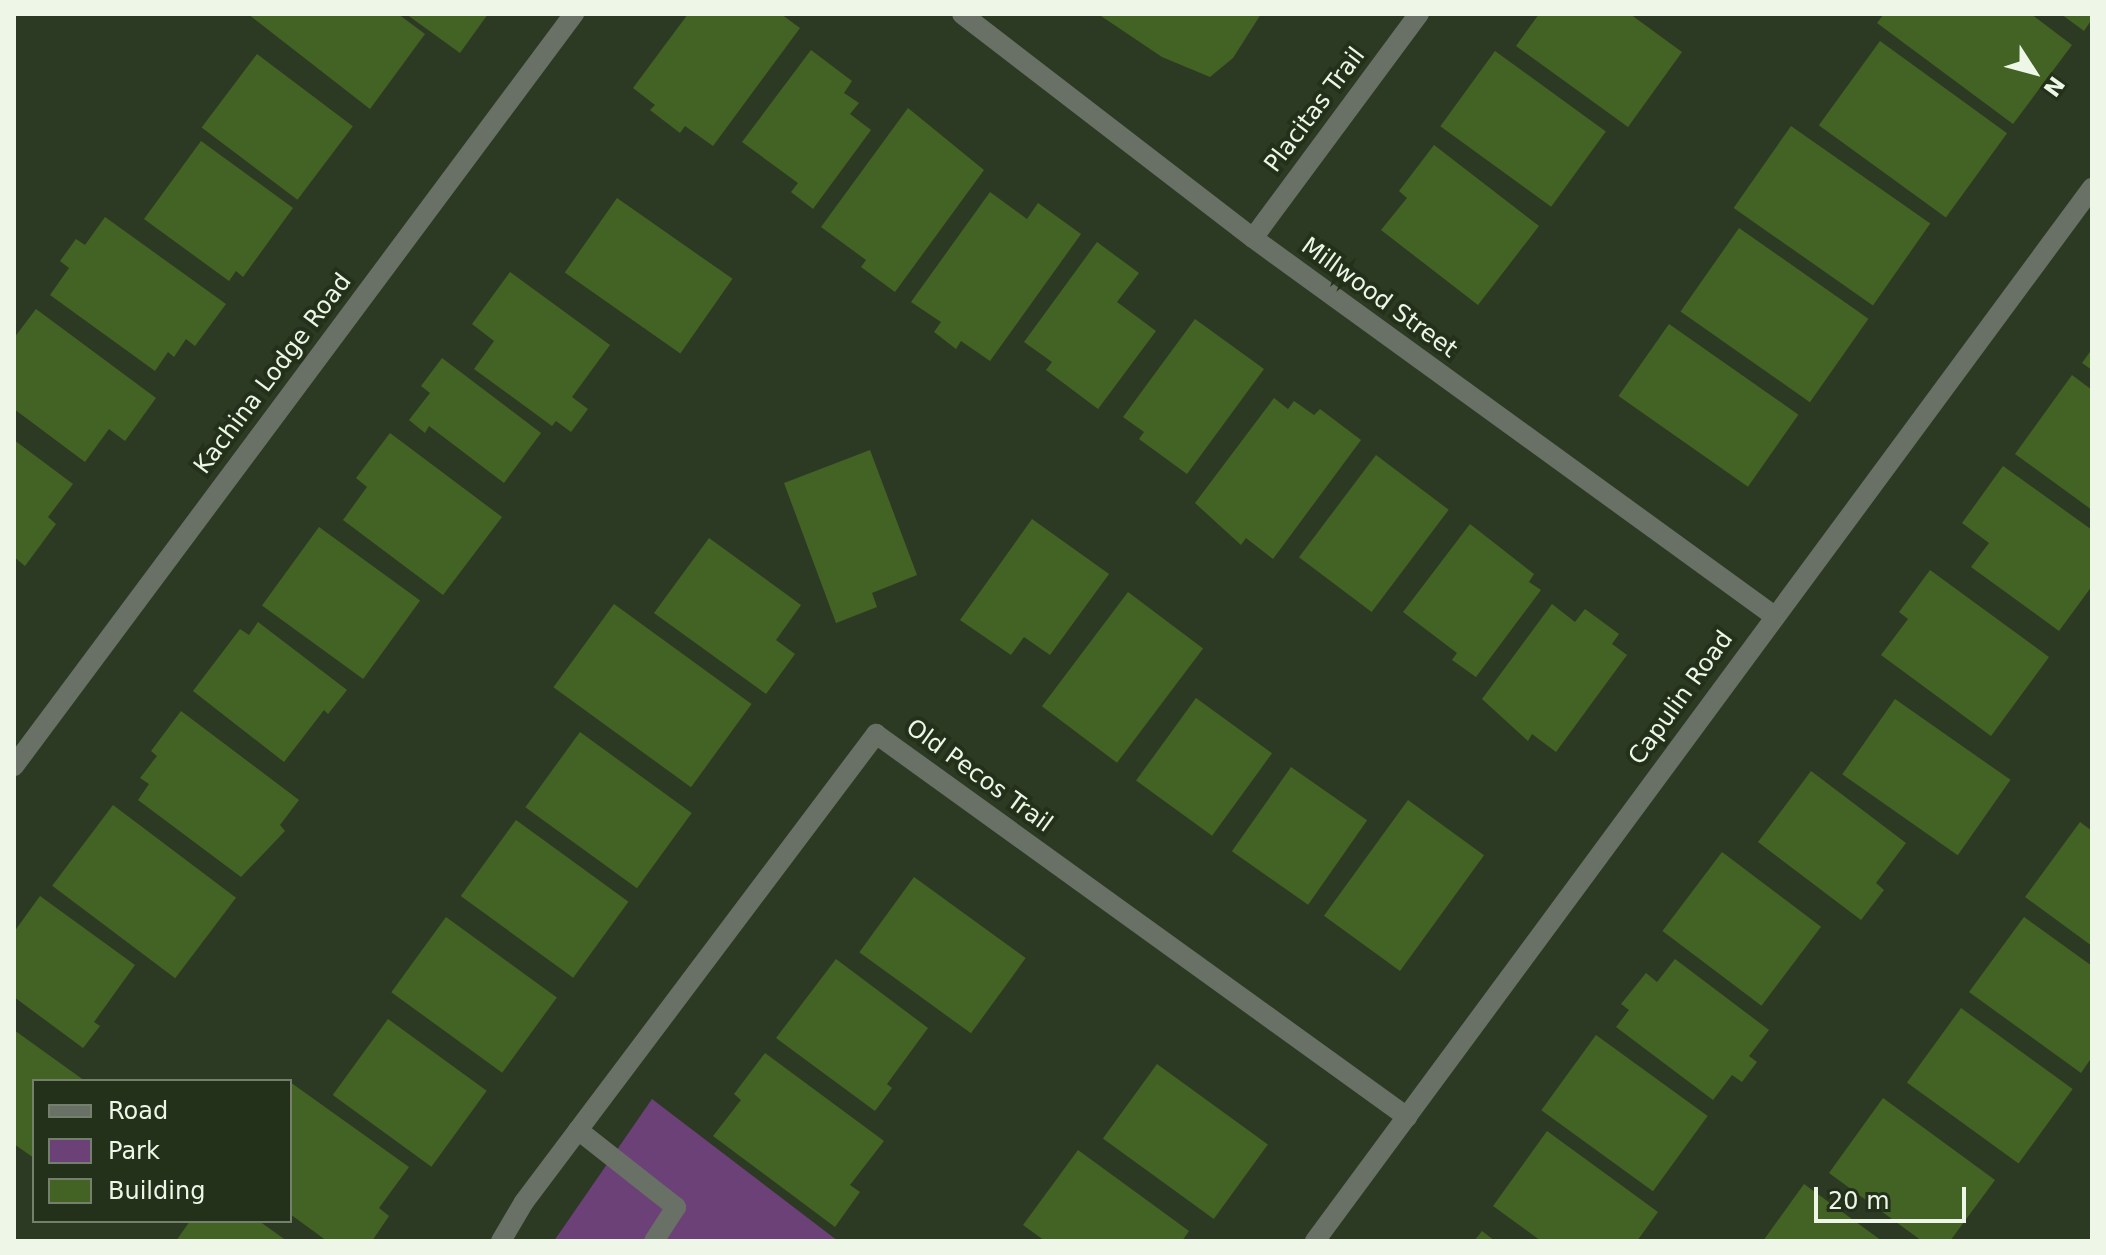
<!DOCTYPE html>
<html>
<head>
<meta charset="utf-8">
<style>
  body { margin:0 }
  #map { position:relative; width:2106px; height:1255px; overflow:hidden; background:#2d3a23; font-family:"DejaVu Sans",sans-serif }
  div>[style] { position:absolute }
  .green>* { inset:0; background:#6b4177 }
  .building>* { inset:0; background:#426324; transform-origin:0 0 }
  .service>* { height:20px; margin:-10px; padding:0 10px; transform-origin:10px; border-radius:10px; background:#697065 }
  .minor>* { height:20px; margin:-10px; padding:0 10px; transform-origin:10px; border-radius:10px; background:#697065 }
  span { translate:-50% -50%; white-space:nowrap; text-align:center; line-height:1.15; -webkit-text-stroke:8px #23301a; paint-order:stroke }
  .street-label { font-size:24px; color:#eef6e8 }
  .frame { position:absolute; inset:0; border:16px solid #eef6e8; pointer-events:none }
  .legend { position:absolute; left:32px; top:1079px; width:260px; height:144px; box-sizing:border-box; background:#23301a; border:2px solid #747f6c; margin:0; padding:10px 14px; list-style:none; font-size:24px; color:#eef6e8 }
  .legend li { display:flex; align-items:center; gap:16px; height:40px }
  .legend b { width:40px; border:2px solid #747f6c }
  .north { position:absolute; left:1994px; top:32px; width:80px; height:80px; -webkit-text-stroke:6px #23301a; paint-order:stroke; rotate:126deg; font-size:22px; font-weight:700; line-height:32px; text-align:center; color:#eef6e8 }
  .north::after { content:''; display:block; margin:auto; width:28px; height:36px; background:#eef6e8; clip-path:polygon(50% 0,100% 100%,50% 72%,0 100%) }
  .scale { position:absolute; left:1814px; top:1187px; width:152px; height:36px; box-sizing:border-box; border:4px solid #eef6e8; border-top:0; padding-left:10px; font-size:24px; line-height:28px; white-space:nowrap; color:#eef6e8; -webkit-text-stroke:6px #23301a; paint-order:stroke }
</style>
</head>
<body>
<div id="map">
  <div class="green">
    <i style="clip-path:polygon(652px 1099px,838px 1241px,554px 1241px)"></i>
  </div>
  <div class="building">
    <i style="clip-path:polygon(248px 14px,398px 14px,425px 34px,370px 109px)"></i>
    <i style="clip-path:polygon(406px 14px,488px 14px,460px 53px)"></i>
    <i style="clip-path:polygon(688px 14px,781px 14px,800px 28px,713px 146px,685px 126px,680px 133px,650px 110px,655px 105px,633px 88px)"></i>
    <i style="clip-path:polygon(1098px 14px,1261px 14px,1233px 58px,1210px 77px,1162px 57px)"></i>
    <i style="clip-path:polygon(1539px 14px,1630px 14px,1682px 52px,1628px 127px,1516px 46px)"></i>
    <i style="clip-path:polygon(1884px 14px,2031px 14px,2072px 45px,2013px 124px,1877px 23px)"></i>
    <i style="clip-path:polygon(2061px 14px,2092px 14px,2092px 19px,2084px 31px)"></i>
    <i style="left:1880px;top:41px;width:157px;height:104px;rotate:36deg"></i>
    <i style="clip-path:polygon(811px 50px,852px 81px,844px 93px,859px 103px,850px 114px,871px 130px,813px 209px,791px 192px,798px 183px,742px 142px)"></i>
    <i style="left:1495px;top:51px;width:137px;height:93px;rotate:36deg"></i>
    <i style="left:257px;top:54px;width:120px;height:92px;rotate:37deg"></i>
    <i style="clip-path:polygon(908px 108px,984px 170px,895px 292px,861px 267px,866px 260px,821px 227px)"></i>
    <i style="left:1791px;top:126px;width:170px;height:100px;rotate:35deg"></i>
    <i style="clip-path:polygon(201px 141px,293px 208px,243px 277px,236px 271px,229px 281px,144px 219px)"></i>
    <i style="clip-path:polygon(1434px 145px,1539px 226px,1478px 305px,1381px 230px,1407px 198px,1399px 191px)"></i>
    <i style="clip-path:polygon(990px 192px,1027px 219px,1038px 203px,1081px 234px,990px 361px,961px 341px,956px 349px,934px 332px,941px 322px,911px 302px)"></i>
    <i style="left:617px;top:198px;width:141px;height:91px;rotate:35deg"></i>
    <i style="clip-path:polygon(105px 217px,226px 304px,195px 346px,186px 339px,174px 357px,168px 352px,155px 371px,50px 295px,69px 268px,60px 261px,76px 239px,85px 245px)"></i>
    <i style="left:1739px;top:228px;width:158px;height:102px;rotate:35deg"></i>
    <i style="clip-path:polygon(1097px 242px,1139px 273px,1117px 302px,1156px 331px,1098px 409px,1046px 370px,1052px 362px,1024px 342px)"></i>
    <i style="clip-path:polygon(510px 272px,610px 345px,572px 397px,588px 409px,571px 432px,556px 421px,552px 426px,474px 369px,494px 341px,472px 324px)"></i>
    <i style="clip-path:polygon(36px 309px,156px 398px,125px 441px,109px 429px,85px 462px,14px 409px,14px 338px)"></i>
    <i style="clip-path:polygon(1195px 319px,1264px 369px,1187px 474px,1139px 439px,1144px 432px,1123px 417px)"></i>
    <i style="left:1669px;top:324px;width:158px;height:88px;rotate:35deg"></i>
    <i style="clip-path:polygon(2092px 349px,2092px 370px,2082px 363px)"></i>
    <i style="clip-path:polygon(442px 358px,541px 433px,504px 483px,429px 426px,425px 433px,409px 420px,430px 393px,421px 386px)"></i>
    <i style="clip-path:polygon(2072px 375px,2092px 390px,2092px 510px,2015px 454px)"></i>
    <i style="clip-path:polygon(1274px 398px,1288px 409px,1294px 401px,1314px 415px,1320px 409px,1361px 440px,1273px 559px,1246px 538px,1241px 545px,1195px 503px)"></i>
    <i style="clip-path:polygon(390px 433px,502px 517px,443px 595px,343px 520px,367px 487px,356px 478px)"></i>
    <i style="clip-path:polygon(14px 440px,73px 484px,48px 517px,56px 524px,25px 566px,14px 557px)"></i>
    <i style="clip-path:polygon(870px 450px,917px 575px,872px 593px,877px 607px,836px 623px,784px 483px)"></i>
    <i style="left:1376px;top:455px;width:91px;height:128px;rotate:37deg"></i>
    <i style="clip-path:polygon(2003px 466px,2092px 530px,2092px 586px,2059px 631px,1971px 567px,1989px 543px,1962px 523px)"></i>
    <i style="clip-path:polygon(1032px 519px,1109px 574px,1050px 655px,1024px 637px,1011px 655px,960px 620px)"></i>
    <i style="clip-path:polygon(1470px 524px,1534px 574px,1529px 582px,1541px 590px,1476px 677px,1452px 660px,1457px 653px,1403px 612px)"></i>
    <i style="left:319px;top:527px;width:125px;height:97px;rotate:36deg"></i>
    <i style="clip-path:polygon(709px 538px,801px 605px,776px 640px,795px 654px,766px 694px,654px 613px)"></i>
    <i style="clip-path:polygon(1930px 570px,2049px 657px,1991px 736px,1881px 655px,1908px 619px,1899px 612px)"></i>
    <i style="left:1128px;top:592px;width:94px;height:143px;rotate:37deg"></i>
    <i style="left:614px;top:604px;width:170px;height:103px;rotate:36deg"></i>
    <i style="clip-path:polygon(1552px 604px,1575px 622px,1585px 609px,1619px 634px,1612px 644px,1627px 655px,1556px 752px,1532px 734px,1528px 741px,1482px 699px)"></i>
    <i style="clip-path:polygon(258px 622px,347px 690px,328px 714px,324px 710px,284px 762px,193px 691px,240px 629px,249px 635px)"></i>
    <i style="left:1196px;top:698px;width:94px;height:102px;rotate:36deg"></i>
    <i style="left:1895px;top:699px;width:141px;height:92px;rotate:35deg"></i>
    <i style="clip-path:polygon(181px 711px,299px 800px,280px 825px,285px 831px,241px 877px,138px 800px,149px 784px,140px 778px,157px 756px,151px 751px)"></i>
    <i style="left:580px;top:732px;width:138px;height:93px;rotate:36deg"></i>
    <i style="left:1291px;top:767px;width:93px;height:103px;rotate:35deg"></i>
    <i style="clip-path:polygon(1811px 771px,1906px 843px,1876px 883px,1884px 890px,1861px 920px,1758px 842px)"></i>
    <i style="left:1408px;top:800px;width:94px;height:143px;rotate:36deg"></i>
    <i style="left:113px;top:805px;width:154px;height:101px;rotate:37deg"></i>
    <i style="left:516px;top:820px;width:139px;height:94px;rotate:36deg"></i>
    <i style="clip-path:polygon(2080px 822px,2092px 831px,2092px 946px,2025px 897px)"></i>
    <i style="left:1722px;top:852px;width:124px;height:99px;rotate:37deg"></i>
    <i style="left:914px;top:877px;width:138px;height:93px;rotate:36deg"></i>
    <i style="clip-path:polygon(40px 896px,135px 965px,94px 1022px,100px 1026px,83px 1048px,14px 997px,14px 932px)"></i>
    <i style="left:446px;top:917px;width:137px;height:93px;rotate:36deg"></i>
    <i style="clip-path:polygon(2024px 917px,2092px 966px,2092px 1057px,2081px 1073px,1969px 992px)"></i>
    <i style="clip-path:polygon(836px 959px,928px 1028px,887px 1084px,892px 1088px,875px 1111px,776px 1038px)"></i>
    <i style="clip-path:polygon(1675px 959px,1769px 1030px,1749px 1056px,1757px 1062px,1742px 1082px,1732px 1075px,1713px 1100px,1616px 1027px,1629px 1010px,1621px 1004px,1646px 973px,1657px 982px)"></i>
    <i style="left:1961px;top:1008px;width:138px;height:92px;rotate:36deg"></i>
    <i style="left:388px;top:1019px;width:122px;height:94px;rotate:36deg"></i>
    <i style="clip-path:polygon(14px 1030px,85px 1081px,34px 1081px,34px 1158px,14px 1144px)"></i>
    <i style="left:1596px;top:1035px;width:138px;height:93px;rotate:36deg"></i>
    <i style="clip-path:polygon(765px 1053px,884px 1141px,850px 1185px,860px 1192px,835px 1227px,713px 1136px,741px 1100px,734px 1094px)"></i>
    <i style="left:1157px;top:1064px;width:137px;height:92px;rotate:36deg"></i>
    <i style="clip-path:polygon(290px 1082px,409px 1167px,379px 1208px,389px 1216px,372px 1241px,327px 1241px,290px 1214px)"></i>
    <i style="clip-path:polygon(1883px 1098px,1995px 1180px,1950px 1241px,1922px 1241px,1829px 1173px)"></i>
    <i style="clip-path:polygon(1547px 1131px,1658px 1212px,1637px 1241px,1541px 1241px,1493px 1206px)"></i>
    <i style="clip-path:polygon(1078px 1150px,1189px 1231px,1182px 1241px,1045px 1241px,1023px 1225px)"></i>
    <i style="clip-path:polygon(1804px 1184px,1882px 1241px,1763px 1241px)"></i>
    <i style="clip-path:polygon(190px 1221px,259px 1221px,287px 1241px,176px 1241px)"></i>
    <i style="clip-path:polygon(1482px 1231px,1495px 1241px,1474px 1241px)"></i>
  </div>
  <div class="service">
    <i style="left:578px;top:1130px;width:125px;rotate:38.2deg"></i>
    <i style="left:676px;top:1207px;width:40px;rotate:122.9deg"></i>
  </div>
  <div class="minor">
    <i style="left:962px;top:14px;width:367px;rotate:37.6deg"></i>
    <i style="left:1253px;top:238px;width:642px;rotate:35.94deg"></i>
    <i style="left:1253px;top:238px;width:279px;rotate:-53.5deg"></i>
    <i style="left:14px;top:766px;width:938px;rotate:-53.33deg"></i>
    <i style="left:501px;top:1241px;width:45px;rotate:-59.5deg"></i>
    <i style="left:524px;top:1202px;width:586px;rotate:-53.05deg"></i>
    <i style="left:876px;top:734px;width:655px;rotate:35.8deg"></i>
    <i style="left:1315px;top:1241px;width:1309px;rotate:-53.58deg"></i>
  </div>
  <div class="street-label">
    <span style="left:1315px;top:110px;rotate:-53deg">Placitas Trail</span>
    <span style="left:1379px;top:298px;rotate:36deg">Millwood Street</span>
    <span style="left:273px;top:374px;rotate:-53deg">Kachina Lodge Road</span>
    <span style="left:1681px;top:698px;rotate:-54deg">Capulin Road</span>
    <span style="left:979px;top:776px;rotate:36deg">Old Pecos Trail</span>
  </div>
  <div class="frame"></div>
  <ul class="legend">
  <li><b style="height:10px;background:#697065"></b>Road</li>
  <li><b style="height:22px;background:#6b4177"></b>Park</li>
  <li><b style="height:22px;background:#426324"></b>Building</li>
  </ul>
  <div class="north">N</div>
  <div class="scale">20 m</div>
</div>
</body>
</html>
